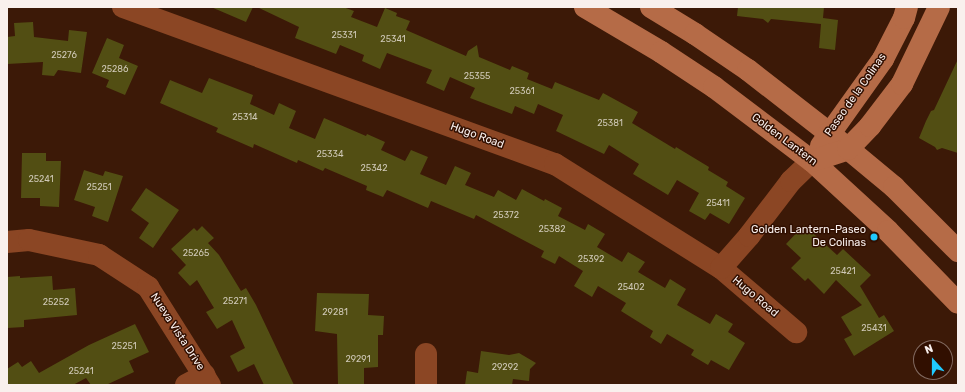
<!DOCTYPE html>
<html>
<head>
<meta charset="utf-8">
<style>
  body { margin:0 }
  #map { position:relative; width:965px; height:392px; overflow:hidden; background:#3c1907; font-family:Rubik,sans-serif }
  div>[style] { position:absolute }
  .building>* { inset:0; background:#524e13 }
  .minor>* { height:22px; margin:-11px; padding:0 11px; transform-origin:11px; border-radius:11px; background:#8b4624 }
  .major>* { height:22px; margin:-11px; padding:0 11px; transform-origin:11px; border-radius:11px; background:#b56b47 }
  .dots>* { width:11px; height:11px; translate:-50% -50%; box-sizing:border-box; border:2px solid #310f00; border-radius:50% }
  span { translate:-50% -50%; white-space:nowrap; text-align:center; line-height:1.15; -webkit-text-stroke:3px #310f00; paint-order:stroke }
  .number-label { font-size:9px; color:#cfc8b6 }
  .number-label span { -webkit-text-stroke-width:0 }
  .street-label { font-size:11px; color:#f9f0ed }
  .poi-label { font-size:11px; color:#f9f0ed }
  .right { translate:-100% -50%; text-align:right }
  .frame { position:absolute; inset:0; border:8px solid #f9f0ed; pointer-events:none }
  .north { position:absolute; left:913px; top:340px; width:40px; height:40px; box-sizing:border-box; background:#310f00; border:1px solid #81695f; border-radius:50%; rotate:339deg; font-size:11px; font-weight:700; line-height:16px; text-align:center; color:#f9f0ed }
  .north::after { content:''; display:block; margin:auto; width:14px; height:18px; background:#20c9fd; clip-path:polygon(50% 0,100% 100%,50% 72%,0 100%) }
</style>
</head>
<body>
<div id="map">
  <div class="building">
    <i style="clip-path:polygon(211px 7px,253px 7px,246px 22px)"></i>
    <i style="clip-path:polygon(257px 7px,343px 7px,354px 11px,351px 17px,377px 27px,385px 8px,397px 13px,396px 16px,410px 21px,406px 30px,466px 56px,468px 51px,477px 45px,479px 57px,510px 70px,512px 66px,529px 73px,527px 79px,552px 89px,555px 82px,599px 100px,603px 93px,638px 112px,632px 123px,675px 149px,676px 147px,709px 167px,708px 170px,728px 182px,726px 186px,745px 198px,729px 224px,710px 213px,705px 220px,689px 211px,699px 193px,677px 180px,668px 195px,633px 174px,639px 164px,609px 145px,604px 154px,556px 131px,563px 115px,538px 104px,534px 114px,515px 106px,512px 114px,470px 98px,475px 88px,450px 77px,444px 91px,426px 83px,432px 70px,387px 53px,380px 69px,362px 61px,364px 55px,340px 45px,336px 54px,295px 38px,299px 27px)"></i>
    <i style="clip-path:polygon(738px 7px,824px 7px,823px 18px,838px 20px,835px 50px,819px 48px,821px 24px,771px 19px,768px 23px,763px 19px,737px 16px)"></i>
    <i style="clip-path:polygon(33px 22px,34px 37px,68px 41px,69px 30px,87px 32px,81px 73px,58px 70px,54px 76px,42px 75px,43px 62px,7px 64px,7px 37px,15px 36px,14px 23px)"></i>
    <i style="clip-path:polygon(107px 38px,124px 45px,119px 58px,138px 66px,125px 95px,106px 87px,109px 80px,92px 73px)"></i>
    <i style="clip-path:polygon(958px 59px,958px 153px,942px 148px,937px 150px,935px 147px,919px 138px,926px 121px,931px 111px,934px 110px)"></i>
    <i style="clip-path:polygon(209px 78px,253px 95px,250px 104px,274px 115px,279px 103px,296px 111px,289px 128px,315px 139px,324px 118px,366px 136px,367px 134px,385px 142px,381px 150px,405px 161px,411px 150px,428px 157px,420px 174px,446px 185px,455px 166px,471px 173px,465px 185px,494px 197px,498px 190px,516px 200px,522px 189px,544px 201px,545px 199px,562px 208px,558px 216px,585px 230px,588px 224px,605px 234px,597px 247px,622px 262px,628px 252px,645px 262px,638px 272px,665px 288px,670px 279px,686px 289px,677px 305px,710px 324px,716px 314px,733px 324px,728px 332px,745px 343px,729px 370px,711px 360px,708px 365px,691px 355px,694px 350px,667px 334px,661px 344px,650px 337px,653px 331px,621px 311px,626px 303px,598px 286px,592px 297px,574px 286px,583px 271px,559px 256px,555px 264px,541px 257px,544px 251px,476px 215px,474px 219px,431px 201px,428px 208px,387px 190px,383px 197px,366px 190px,367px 186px,325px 168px,323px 171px,298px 160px,297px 163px,254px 144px,253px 148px,216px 132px,218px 128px,160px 103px,170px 80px,202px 93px)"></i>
    <i style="clip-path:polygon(22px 153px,46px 153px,46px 161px,61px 161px,59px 207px,40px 206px,40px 198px,21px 198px)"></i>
    <i style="clip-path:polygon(84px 170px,103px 176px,105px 171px,123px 176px,108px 222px,92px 216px,95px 207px,74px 200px)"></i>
    <i style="clip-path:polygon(146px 188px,179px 210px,153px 248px,139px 238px,149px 223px,131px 210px)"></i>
    <i style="clip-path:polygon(804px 225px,837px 255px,843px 249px,871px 275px,860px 286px,879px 318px,884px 315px,894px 331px,854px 356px,844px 339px,852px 335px,841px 317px,862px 305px,836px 280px,824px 294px,808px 278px,805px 281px,791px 268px,801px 258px,786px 244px)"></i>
    <i style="clip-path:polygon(202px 226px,214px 238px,208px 243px,219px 255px,241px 291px,246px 288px,256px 305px,294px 385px,264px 385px,254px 364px,238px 372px,230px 356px,245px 348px,232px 320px,217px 329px,206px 312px,214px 308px,197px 280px,190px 286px,178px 273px,186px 265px,171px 249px,194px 228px,197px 231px)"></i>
    <i style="clip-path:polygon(20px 276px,20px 278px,52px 276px,53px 290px,75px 288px,77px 315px,24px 320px,24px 327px,7px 328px,7px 277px)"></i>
    <i style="clip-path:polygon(317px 293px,369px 294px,368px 315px,384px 316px,383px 335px,378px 335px,378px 367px,364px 368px,364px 385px,338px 385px,337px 334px,315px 331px)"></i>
    <i style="clip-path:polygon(135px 324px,149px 352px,129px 361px,134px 372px,106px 385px,91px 385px,86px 378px,73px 385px,7px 385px,7px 369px,18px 362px,22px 367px,31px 361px,39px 373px,89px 345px)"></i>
    <i style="clip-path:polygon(481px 351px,509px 355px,519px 353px,536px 363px,530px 369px,529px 381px,513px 379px,512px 385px,465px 385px,467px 371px,478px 373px)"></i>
  </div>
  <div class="minor">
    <i style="left:123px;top:7px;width:460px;rotate:20deg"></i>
    <i style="left:555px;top:164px;width:196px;rotate:32.1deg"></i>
    <i style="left:721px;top:268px;width:99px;rotate:40.5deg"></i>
    <i style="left:7px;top:242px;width:22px;rotate:-5deg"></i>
    <i style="left:29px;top:240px;width:72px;rotate:12.1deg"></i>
    <i style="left:99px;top:255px;width:59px;rotate:33.1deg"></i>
    <i style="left:148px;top:287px;width:116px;rotate:57.7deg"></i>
    <i style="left:721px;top:268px;width:43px;rotate:-48.8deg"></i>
    <i style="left:749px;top:236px;width:69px;rotate:-52.6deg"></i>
    <i style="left:791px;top:181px;width:29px;rotate:-44deg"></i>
    <i style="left:426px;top:354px;width:31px;rotate:90deg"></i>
    <i style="left:186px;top:385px;width:21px;rotate:-28deg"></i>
  </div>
  <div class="major">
    <i style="left:585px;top:7px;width:88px;rotate:30.6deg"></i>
    <i style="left:661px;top:52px;width:64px;rotate:33.4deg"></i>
    <i style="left:714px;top:87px;width:123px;rotate:37.1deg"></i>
    <i style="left:812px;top:161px;width:103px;rotate:42.6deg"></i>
    <i style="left:888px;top:231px;width:100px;rotate:45.8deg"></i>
    <i style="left:651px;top:7px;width:52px;rotate:31.5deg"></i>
    <i style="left:695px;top:34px;width:64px;rotate:34.2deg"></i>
    <i style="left:748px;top:70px;width:103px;rotate:37.9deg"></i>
    <i style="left:829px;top:133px;width:85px;rotate:39.7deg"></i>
    <i style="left:894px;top:187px;width:91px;rotate:45deg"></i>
    <i style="left:821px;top:146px;width:107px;rotate:-54.5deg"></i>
    <i style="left:883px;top:59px;width:46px;rotate:-62.9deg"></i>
    <i style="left:904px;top:18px;width:11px;rotate:-75deg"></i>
    <i style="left:812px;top:161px;width:38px;rotate:-18deg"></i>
    <i style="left:848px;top:149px;width:32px;rotate:-46deg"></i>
    <i style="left:870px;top:126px;width:53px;rotate:-52.7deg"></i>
    <i style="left:902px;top:84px;width:85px;rotate:-64.3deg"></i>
  </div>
  <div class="dots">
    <i style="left:874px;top:237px;background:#20c9fd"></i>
  </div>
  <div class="number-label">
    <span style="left:344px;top:35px">25331</span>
    <span style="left:393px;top:39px">25341</span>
    <span style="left:64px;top:55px">25276</span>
    <span style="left:115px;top:69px">25286</span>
    <span style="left:477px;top:76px">25355</span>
    <span style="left:522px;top:91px">25361</span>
    <span style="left:245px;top:117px">25314</span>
    <span style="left:610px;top:123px">25381</span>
    <span style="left:330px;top:154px">25334</span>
    <span style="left:374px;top:168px">25342</span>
    <span style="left:41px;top:179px">25241</span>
    <span style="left:99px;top:187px">25251</span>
    <span style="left:718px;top:203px">25411</span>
    <span style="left:506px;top:215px">25372</span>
    <span style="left:552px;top:229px">25382</span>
    <span style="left:196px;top:253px">25265</span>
    <span style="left:591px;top:259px">25392</span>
    <span style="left:843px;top:271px">25421</span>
    <span style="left:631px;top:287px">25402</span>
    <span style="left:235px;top:301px">25271</span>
    <span style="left:56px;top:302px">25252</span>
    <span style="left:335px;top:312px">29281</span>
    <span style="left:874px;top:328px">25431</span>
    <span style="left:124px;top:346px">25251</span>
    <span style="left:358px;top:359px">29291</span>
    <span style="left:505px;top:367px">29292</span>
    <span style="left:81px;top:371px">25241</span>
  </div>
  <div class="street-label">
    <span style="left:856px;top:95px;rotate:-55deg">Paseo de la Colinas</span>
    <span style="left:477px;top:136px;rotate:20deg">Hugo Road</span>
    <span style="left:784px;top:140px;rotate:37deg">Golden Lantern</span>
    <span style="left:755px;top:297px;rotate:40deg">Hugo Road</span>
    <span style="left:177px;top:332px;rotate:57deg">Nueva Vista Drive</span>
  </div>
  <div class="poi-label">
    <span class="right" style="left:866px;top:237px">Golden Lantern-Paseo<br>De Colinas</span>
  </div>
  <div class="frame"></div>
  <div class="north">N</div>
</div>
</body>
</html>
